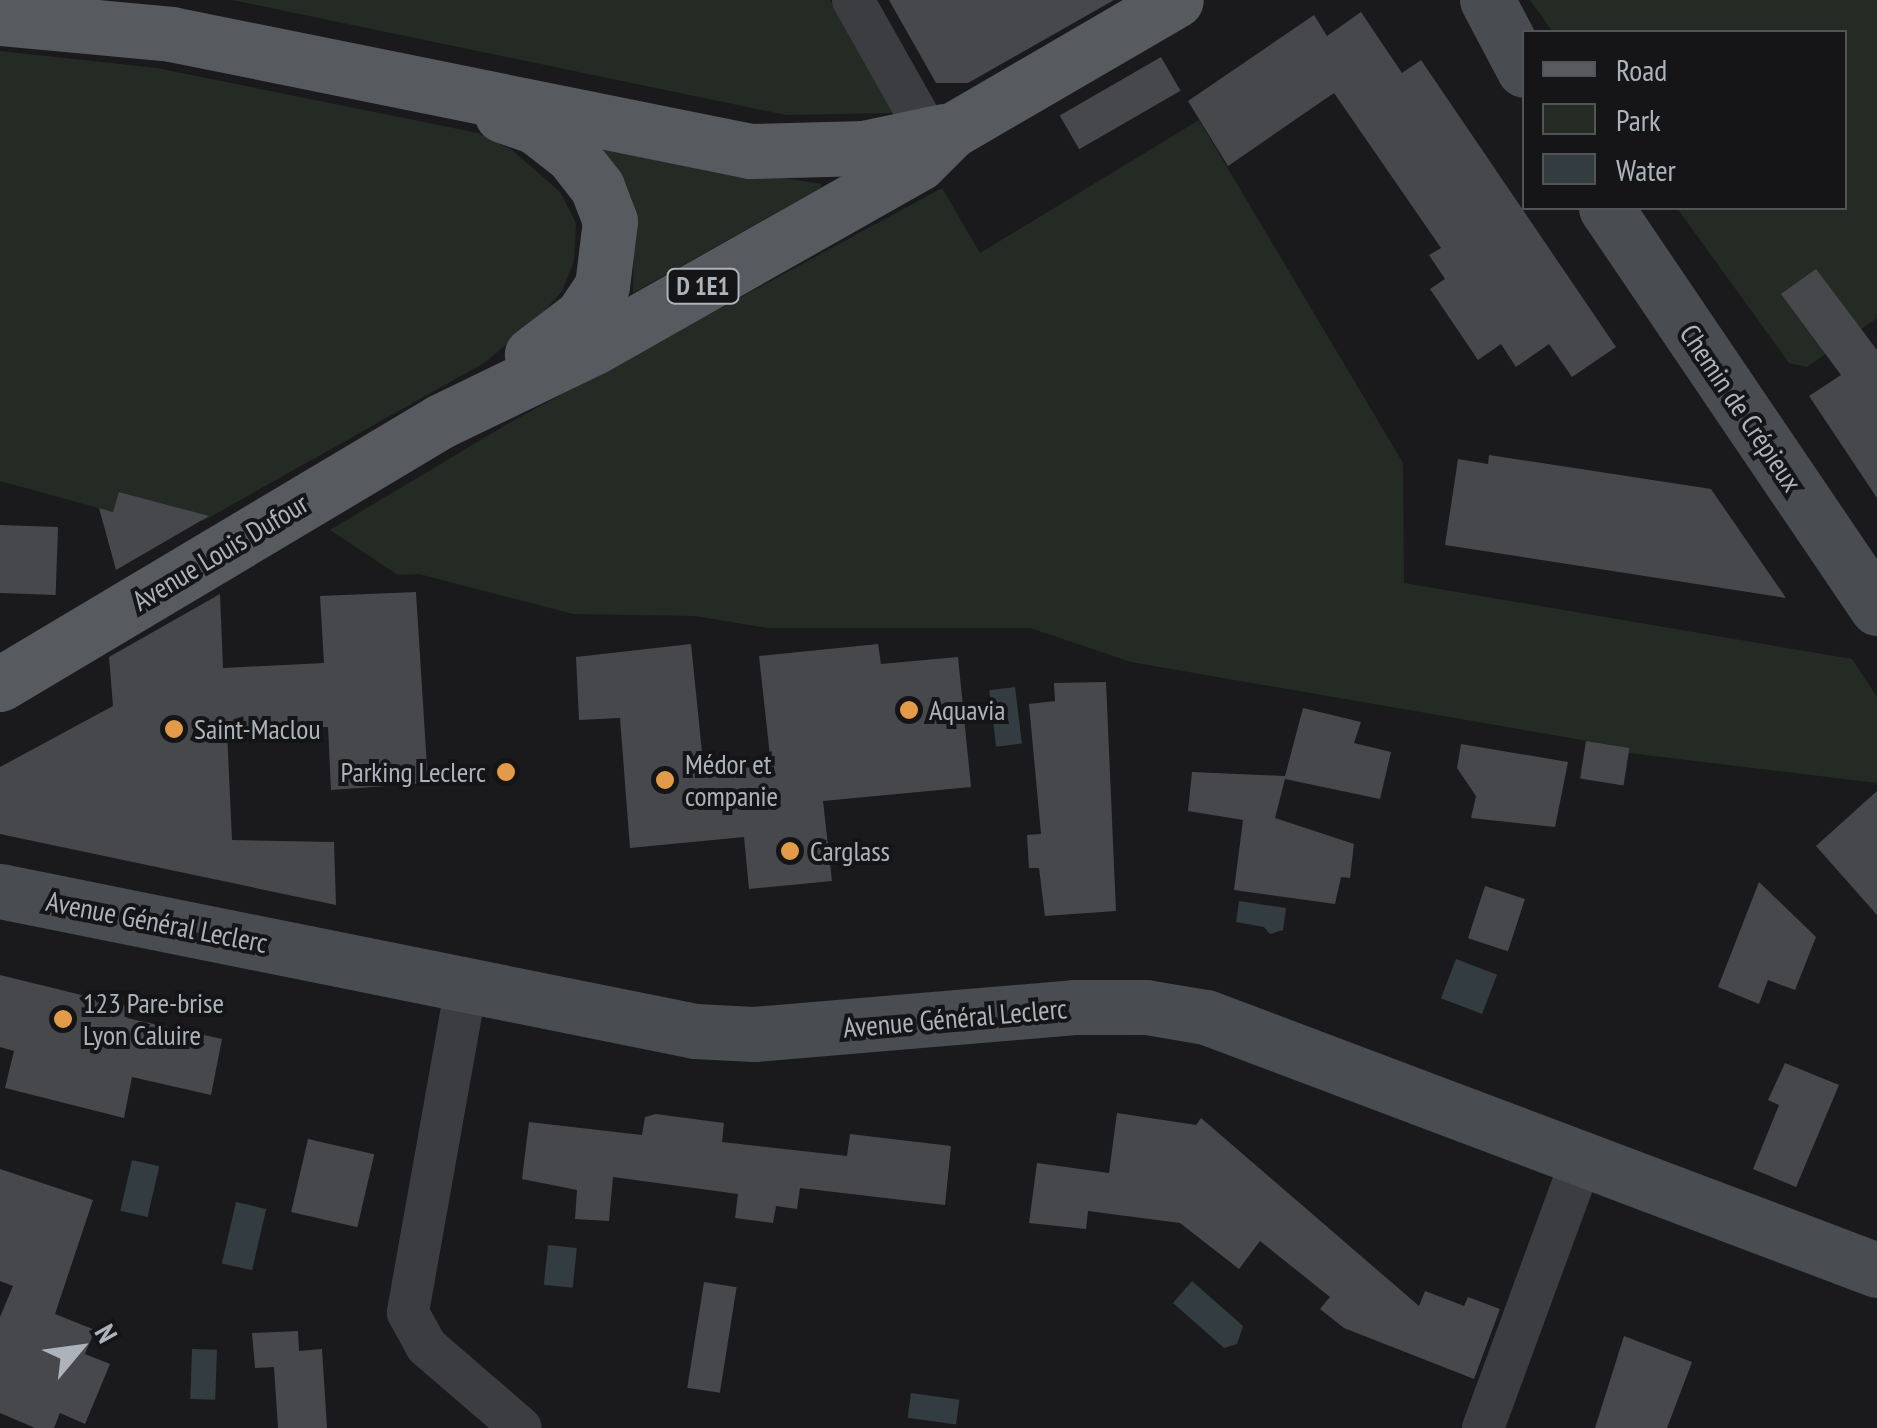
<!DOCTYPE html>
<html>
<head>
<meta charset="utf-8">
<style>
  body { margin:0 }
  #map { position:relative; width:1877px; height:1428px; overflow:hidden; background:#1a1a1c; font-family:"PT Sans Narrow",sans-serif }
  div>[style] { position:absolute }
  .green>* { inset:0; background:#242b24 }
  .water>* { inset:0; background:#323c41; transform-origin:0 0 }
  .building>* { inset:0; background:#47484c; transform-origin:0 0 }
  .street>* { height:42px; margin:-21px; padding:0 21px; transform-origin:21px; border-radius:21px; background:#3b3d40 }
  .secondary>* { height:55px; margin:-27.5px; padding:0 27.5px; transform-origin:27.5px; border-radius:27.5px; background:#494c50 }
  .primary>* { height:55px; margin:-27.5px; padding:0 27.5px; transform-origin:27.5px; border-radius:27.5px; background:#575a5f }
  .dots>* { width:28px; height:28px; translate:-50% -50%; box-sizing:border-box; border:5px solid #151517; border-radius:50% }
  span { translate:-50% -50%; white-space:nowrap; text-align:center; line-height:1.15; -webkit-text-stroke:8px #151517; paint-order:stroke }
  .shield-label span { padding:2px 8px; background:#151517; border:2px solid; border-radius:8px; -webkit-text-stroke-width:0 }
  .shield-label { font-size:25px; color:#adb3ba; font-weight:700 }
  .street-label { font-size:28px; color:#adb3ba }
  .poi-label { font-size:28px; color:#adb3ba }
  .left { translate:0 -50%; text-align:left }
  .right { translate:-100% -50%; text-align:right }
  .legend { position:absolute; left:1522px; top:30px; width:325px; height:180px; box-sizing:border-box; background:#151517; border:2px solid #525458; margin:0; padding:12px 18px; list-style:none; font-size:30px; color:#adb3ba }
  .legend li { display:flex; align-items:center; gap:20px; height:50px }
  .legend b { width:50px; border:2px solid #525458 }
  .north { position:absolute; left:30px; top:1298px; width:100px; height:100px; -webkit-text-stroke:8px #151517; paint-order:stroke; rotate:61deg; font-size:28px; font-weight:700; line-height:40px; text-align:center; color:#adb3ba }
  .north::after { content:''; display:block; margin:auto; width:35px; height:45px; background:#adb3ba; clip-path:polygon(50% 0,100% 100%,50% 72%,0 100%) }
</style>
</head>
<body>
<div id="map">
  <div class="green">
    <i style="clip-path:polygon(232px 0,830px 0,894px 113px,786px 115px)"></i>
    <i style="clip-path:polygon(1530px 0,1877px 0,1877px 318px,1807px 367px,1789px 363px,1677px 208px,1844px 208px,1844px 32px,1553px 32px)"></i>
    <i style="clip-path:polygon(0 51px,157px 68px,478px 133px,512px 150px,560px 192px,576px 223px,574px 261px,562px 291px,538px 319px,484px 363px,203px 521px,186px 510px,120px 492px,113px 512px,0 481px)"></i>
    <i style="clip-path:polygon(1199px 120px,1403px 463px,1404px 583px,1852px 659px,1877px 697px,1877px 783px,1629px 753px,1628px 748px,1131px 662px,1030px 628px,767px 628px,695px 616px,573px 614px,419px 574px,398px 575px,330px 530px,511px 422px,942px 188px,980px 253px)"></i>
    <i style="clip-path:polygon(600px 148px,821px 184px,822px 187px,633px 293px,634px 208px)"></i>
  </div>
  <div class="water">
    <i style="left:1015px;top:687px;width:57px;height:26px;rotate:83deg"></i>
    <i style="clip-path:polygon(1239px 901px,1286px 908px,1283px 930px,1270px 934px,1264px 927px,1236px 922px)"></i>
    <i style="left:1456px;top:959px;width:44px;height:42px;rotate:21deg"></i>
    <i style="left:132px;top:1160px;width:28px;height:52px;rotate:13deg"></i>
    <i style="left:236px;top:1202px;width:31px;height:63px;rotate:13deg"></i>
    <i style="left:548px;top:1245px;width:29px;height:40px;rotate:6deg"></i>
    <i style="clip-path:polygon(1192px 1281px,1243px 1326px,1237px 1344px,1224px 1348px,1173px 1303px)"></i>
    <i style="left:192px;top:1349px;width:25px;height:50px;rotate:2deg"></i>
    <i style="left:911px;top:1393px;width:49px;height:25px;rotate:8deg"></i>
  </div>
  <div class="building">
    <i style="clip-path:polygon(889px 0,1114px 0,968px 83px,936px 83px)"></i>
    <i style="clip-path:polygon(1361px 12px,1402px 73px,1421px 60px,1616px 347px,1572px 377px,1549px 344px,1516px 367px,1501px 344px,1478px 360px,1430px 289px,1445px 279px,1429px 255px,1441px 248px,1334px 93px,1228px 166px,1188px 101px,1314px 15px,1327px 36px)"></i>
    <i style="left:1161px;top:57px;width:39px;height:117px;rotate:60deg"></i>
    <i style="clip-path:polygon(1816px 269px,1877px 350px,1877px 498px,1809px 396px,1841px 375px,1781px 294px)"></i>
    <i style="clip-path:polygon(1489px 455px,1711px 489px,1786px 598px,1445px 545px,1458px 459px,1488px 464px)"></i>
    <i style="clip-path:polygon(119px 492px,209px 516px,116px 570px,99px 508px,113px 512px)"></i>
    <i style="left:58px;top:527px;width:68px;height:58px;rotate:92deg"></i>
    <i style="clip-path:polygon(416px 592px,428px 783px,331px 790px,328px 727px,227px 731px,232px 840px,334px 842px,336px 905px,0 834px,0 767px,113px 706px,109px 657px,220px 594px,223px 668px,324px 663px,320px 596px)"></i>
    <i style="clip-path:polygon(691px 644px,704px 772px,771px 765px,759px 656px,878px 644px,881px 664px,958px 657px,971px 787px,823px 801px,832px 881px,749px 889px,744px 837px,630px 848px,620px 718px,579px 720px,576px 657px)"></i>
    <i style="clip-path:polygon(1106px 682px,1116px 911px,1045px 916px,1039px 868px,1029px 868px,1027px 835px,1041px 834px,1029px 704px,1055px 701px,1054px 683px)"></i>
    <i style="clip-path:polygon(1303px 708px,1361px 722px,1354px 743px,1391px 752px,1380px 799px,1285px 779px,1275px 818px,1354px 844px,1350px 878px,1341px 877px,1335px 904px,1234px 890px,1243px 820px,1188px 811px,1192px 772px,1285px 776px)"></i>
    <i style="left:1586px;top:741px;width:44px;height:38px;rotate:9deg"></i>
    <i style="clip-path:polygon(1461px 744px,1568px 762px,1555px 827px,1471px 818px,1476px 796px,1457px 768px)"></i>
    <i style="clip-path:polygon(1877px 791px,1877px 915px,1816px 846px)"></i>
    <i style="clip-path:polygon(1759px 882px,1816px 937px,1795px 990px,1768px 980px,1759px 1004px,1718px 987px)"></i>
    <i style="left:1485px;top:886px;width:42px;height:55px;rotate:18deg"></i>
    <i style="clip-path:polygon(0 975px,130px 1007px,127px 1018px,222px 1039px,211px 1095px,132px 1077px,124px 1118px,5px 1088px,14px 1051px,0 1047px)"></i>
    <i style="clip-path:polygon(1785px 1063px,1839px 1085px,1796px 1187px,1753px 1169px,1779px 1105px,1768px 1100px)"></i>
    <i style="clip-path:polygon(1117px 1113px,1196px 1125px,1201px 1118px,1419px 1306px,1425px 1291px,1464px 1306px,1468px 1297px,1500px 1309px,1474px 1379px,1344px 1328px,1320px 1309px,1330px 1297px,1260px 1241px,1239px 1269px,1180px 1223px,1088px 1211px,1086px 1229px,1029px 1223px,1037px 1163px,1109px 1173px)"></i>
    <i style="clip-path:polygon(656px 1114px,724px 1123px,722px 1142px,847px 1156px,850px 1134px,951px 1146px,945px 1205px,800px 1188px,797px 1209px,776px 1206px,773px 1223px,735px 1218px,738px 1194px,613px 1177px,609px 1221px,575px 1219px,577px 1190px,522px 1179px,529px 1122px,642px 1135px,645px 1117px)"></i>
    <i style="left:308px;top:1139px;width:68px;height:75px;rotate:13deg"></i>
    <i style="clip-path:polygon(0 1169px,93px 1200px,55px 1314px,95px 1330px,85px 1354px,110px 1364px,85px 1424px,60px 1413px,54px 1428px,35px 1428px,0 1413px,0 1317px,13px 1286px,0 1281px)"></i>
    <i style="left:704px;top:1282px;width:33px;height:107px;rotate:9deg"></i>
    <i style="clip-path:polygon(298px 1331px,299px 1351px,322px 1349px,327px 1428px,278px 1428px,274px 1367px,255px 1368px,252px 1333px)"></i>
    <i style="clip-path:polygon(1624px 1336px,1692px 1362px,1667px 1428px,1595px 1428px)"></i>
  </div>
  <div class="street">
    <i style="left:853px;top:0;width:153px;rotate:60.6deg"></i>
    <i style="left:466px;top:986px;width:332px;rotate:100.1deg"></i>
    <i style="left:408px;top:1313px;width:38px;rotate:61deg"></i>
    <i style="left:426px;top:1346px;width:125px;rotate:40.8deg"></i>
    <i style="left:1483px;top:1428px;width:287px;rotate:-69.8deg"></i>
  </div>
  <div class="secondary">
    <i style="left:1487px;top:0;width:79px;rotate:62.1deg"></i>
    <i style="left:1606px;top:208px;width:483px;rotate:55.9deg"></i>
    <i style="left:0;top:891px;width:709px;rotate:11.39deg"></i>
    <i style="left:695px;top:1031px;width:59px;rotate:2.9deg"></i>
    <i style="left:754px;top:1034px;width:321px;rotate:-4.8deg"></i>
    <i style="left:1074px;top:1007px;width:72px"></i>
    <i style="left:1146px;top:1007px;width:61px;rotate:9.5deg"></i>
    <i style="left:1206px;top:1017px;width:717px;rotate:20.66deg"></i>
  </div>
  <div class="primary">
    <i style="left:0;top:18px;width:172px;rotate:5.3deg"></i>
    <i style="left:171px;top:34px;width:591px;rotate:11.42deg"></i>
    <i style="left:750px;top:151px;width:114px;rotate:-1.5deg"></i>
    <i style="left:864px;top:148px;width:81px;rotate:-12.1deg"></i>
    <i style="left:502px;top:115px;width:36px;rotate:19deg"></i>
    <i style="left:536px;top:127px;width:46px;rotate:37.9deg"></i>
    <i style="left:572px;top:155px;width:41px;rotate:52deg"></i>
    <i style="left:597px;top:187px;width:36px;rotate:69deg"></i>
    <i style="left:610px;top:221px;width:65px;rotate:97deg"></i>
    <i style="left:602px;top:286px;width:36px;rotate:124deg"></i>
    <i style="left:582px;top:316px;width:63px;rotate:142.8deg"></i>
    <i style="left:0;top:684px;width:513px;rotate:-30.81deg"></i>
    <i style="left:441px;top:421px;width:170px;rotate:-25.8deg"></i>
    <i style="left:594px;top:347px;width:373px;rotate:-29.5deg"></i>
    <i style="left:919px;top:163px;width:45px;rotate:-45deg"></i>
    <i style="left:951px;top:131px;width:260px;rotate:-30.2deg"></i>
  </div>
  <div class="dots">
    <i style="left:909px;top:710px;background:#e49b49"></i>
    <i style="left:174px;top:729px;background:#e49b49"></i>
    <i style="left:506px;top:772px;background:#e49b49"></i>
    <i style="left:665px;top:780px;background:#e49b49"></i>
    <i style="left:790px;top:851px;background:#e49b49"></i>
    <i style="left:63px;top:1019px;background:#e49b49"></i>
  </div>
  <div class="shield-label">
    <span style="left:703px;top:286px">D 1E1</span>
  </div>
  <div class="street-label">
    <span style="left:1741px;top:408px;rotate:56deg">Chemin de Crépieux</span>
    <span style="left:220px;top:552px;rotate:-31deg">Avenue Louis Dufour</span>
    <span style="left:157px;top:922px;rotate:11deg">Avenue Général Leclerc</span>
    <span style="left:955px;top:1018px;rotate:-5deg">Avenue Général Leclerc</span>
  </div>
  <div class="poi-label">
    <span class="left" style="left:929px;top:710px">Aquavia</span>
    <span class="left" style="left:194px;top:729px">Saint-Maclou</span>
    <span class="left" style="left:685px;top:780px">Médor et<br>companie</span>
    <span class="right" style="left:486px;top:772px">Parking Leclerc</span>
    <span class="left" style="left:810px;top:851px">Carglass</span>
    <span class="left" style="left:83px;top:1019px">123 Pare-brise<br>Lyon Caluire</span>
  </div>
  <ul class="legend">
  <li><b style="height:12px;background:#575a5f"></b>Road</li>
  <li><b style="height:28px;background:#242b24"></b>Park</li>
  <li><b style="height:28px;background:#323c41"></b>Water</li>
  </ul>
  <div class="north">N</div>
</div>
</body>
</html>
